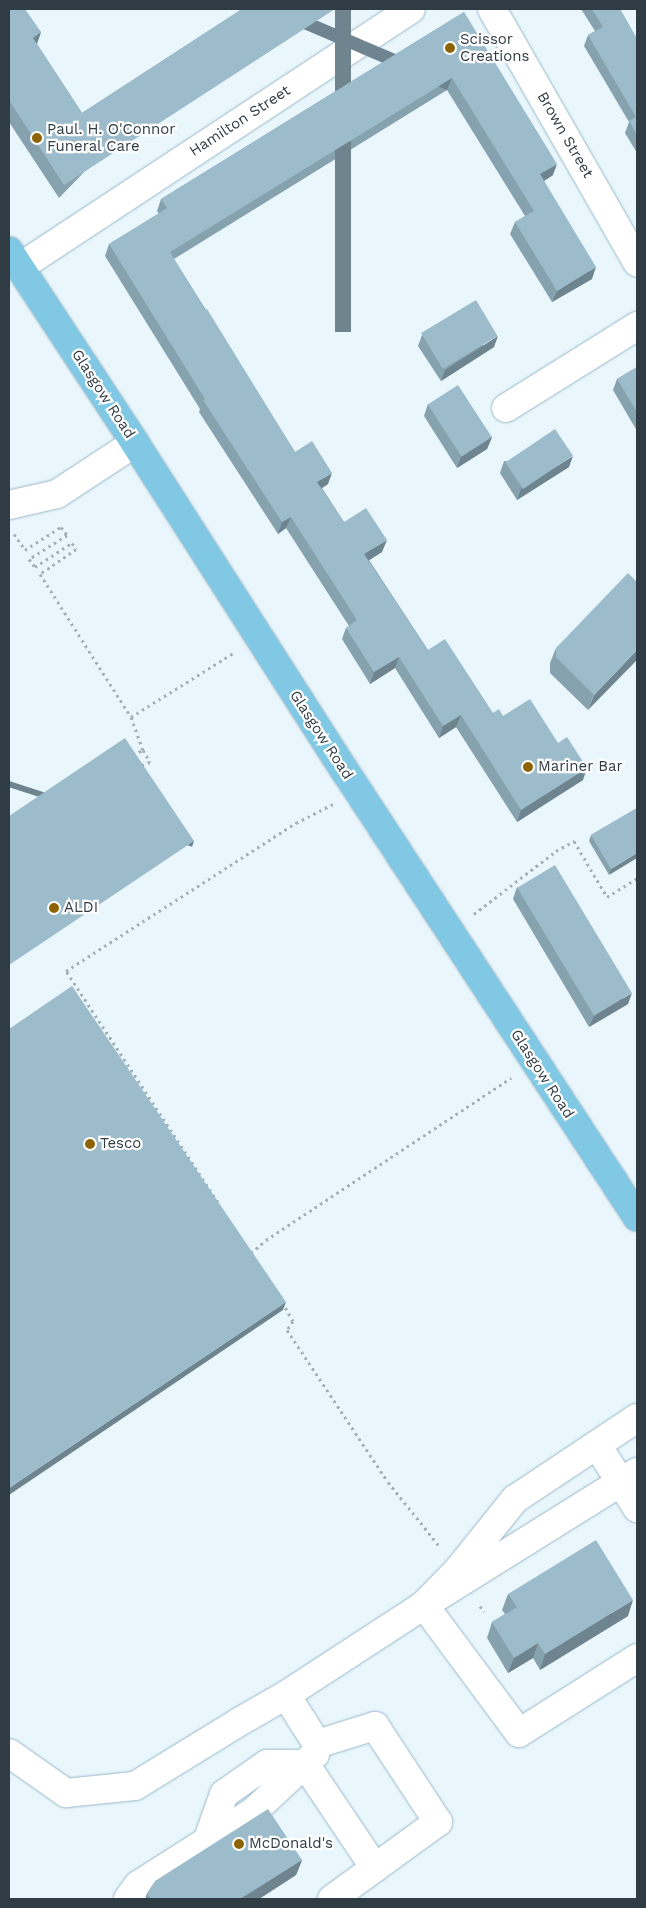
<!DOCTYPE html>
<html>
<head>
<meta charset="utf-8">
<style>
  body { margin:0 }
  #map { position:relative; width:646px; height:1908px; overflow:hidden; background:#e9f6fc; font-family:"Work Sans",sans-serif }
  div>[style] { position:absolute }
  .path>* { height:3px; margin-top:-1.5px; transform-origin:0; background:repeating-linear-gradient(90deg,#a2afb5 0 2.5px,transparent 0 6.5px) }
  .roads { filter:drop-shadow(0 0 1px #9ab8c8) drop-shadow(0 0 1px #9ab8c8) }
  .minor>* { height:28px; margin:-14px; padding:0 14px; transform-origin:14px; border-radius:14px; background:#fff }
  .major>* { height:28px; margin:-14px; padding:0 14px; transform-origin:14px; border-radius:14px; background:#81c8e4 }
  .wall>* { inset:0; background:#87a2af }
  .shaded-wall>* { inset:0; background:#6e848e; transform-origin:0 0 }
  .building>* { inset:0; background:#9dbccb; transform-origin:0 0 }
  .dots>* { width:14px; height:14px; translate:-50% -50%; box-sizing:border-box; border:2px solid #fff; border-radius:50% }
  span { translate:-50% -50%; white-space:nowrap; text-align:center; line-height:1.15; -webkit-text-stroke:4.5px #fff; paint-order:stroke }
  .poi-label { font-size:15px; color:#303c43 }
  .left { translate:0 -50%; text-align:left }
  .street-label { font-size:15px; color:#303c43 }
  .frame { position:absolute; inset:0; border:10px solid #303c43; pointer-events:none }
</style>
</head>
<body>
<div id="map">
  <div class="path">
    <i style="left:14px;top:534px;width:19px;rotate:55deg"></i>
    <i style="left:25px;top:550px;width:43px;rotate:-32.6deg"></i>
    <i style="left:61px;top:527px;width:10px;rotate:53deg"></i>
    <i style="left:67px;top:535px;width:45px;rotate:147.7deg"></i>
    <i style="left:29px;top:559px;width:10px;rotate:53deg"></i>
    <i style="left:35px;top:567px;width:44px;rotate:-33deg"></i>
    <i style="left:72px;top:543px;width:7px;rotate:56deg"></i>
    <i style="left:76px;top:549px;width:44px;rotate:145.2deg"></i>
    <i style="left:40px;top:574px;width:169px;rotate:57.5deg"></i>
    <i style="left:131px;top:717px;width:35px;rotate:70deg"></i>
    <i style="left:143px;top:750px;width:14px;rotate:60deg"></i>
    <i style="left:150px;top:762px;width:9px;rotate:162deg"></i>
    <i style="left:131px;top:717px;width:123px;rotate:-32deg"></i>
    <i style="left:133px;top:755px;width:11px;rotate:-27deg"></i>
    <i style="left:474px;top:914px;width:103px;rotate:-37.5deg"></i>
    <i style="left:556px;top:851px;width:21px;rotate:-29deg"></i>
    <i style="left:574px;top:841px;width:65px;rotate:59.5deg"></i>
    <i style="left:607px;top:897px;width:36px;rotate:-32deg"></i>
    <i style="left:218px;top:1202px;width:277px;rotate:-123.3deg"></i>
    <i style="left:66px;top:971px;width:274px;rotate:-32.8deg"></i>
    <i style="left:296px;top:823px;width:42px;rotate:-27.2deg"></i>
    <i style="left:248px;top:1253px;width:3px"></i>
    <i style="left:251px;top:1253px;width:20px;rotate:-41deg"></i>
    <i style="left:266px;top:1240px;width:294px;rotate:-33.5deg"></i>
    <i style="left:282px;top:1302px;width:22px;rotate:60deg"></i>
    <i style="left:293px;top:1321px;width:11px;rotate:124deg"></i>
    <i style="left:287px;top:1330px;width:182px;rotate:56.4deg"></i>
    <i style="left:388px;top:1482px;width:83px;rotate:51.3deg"></i>
    <i style="left:480px;top:1606px;width:7px;rotate:56deg"></i>
  </div>
  <div class="roads">
    <div class="minor">
      <i style="left:492px;top:9px;width:292px;rotate:60.2deg"></i>
      <i style="left:20px;top:267px;width:468px;rotate:-33.4deg"></i>
      <i style="left:506px;top:408px;width:155px;rotate:-32deg"></i>
      <i style="left:9px;top:505px;width:49px;rotate:-12.9deg"></i>
      <i style="left:57px;top:494px;width:93px;rotate:-33.2deg"></i>
      <i style="left:637px;top:1418px;width:146px;rotate:146.4deg"></i>
      <i style="left:515px;top:1499px;width:91px;rotate:128.8deg"></i>
      <i style="left:458px;top:1570px;width:49px;rotate:134.2deg"></i>
      <i style="left:424px;top:1605px;width:159px;rotate:53.4deg"></i>
      <i style="left:519px;top:1733px;width:140px;rotate:-32.4deg"></i>
      <i style="left:597px;top:1445px;width:75px;rotate:57.6deg"></i>
      <i style="left:317px;top:1744px;width:61px;rotate:-17.2deg"></i>
      <i style="left:375px;top:1726px;width:115px;rotate:56.7deg"></i>
      <i style="left:438px;top:1822px;width:131px;rotate:144deg"></i>
      <i style="left:9px;top:1753px;width:70px;rotate:35.1deg"></i>
      <i style="left:66px;top:1793px;width:69px;rotate:-5.8deg"></i>
      <i style="left:135px;top:1786px;width:122px;rotate:-31.6deg"></i>
      <i style="left:239px;top:1722px;width:54px;rotate:-29.9deg"></i>
      <i style="left:286px;top:1695px;width:165px;rotate:-33.1deg"></i>
      <i style="left:424px;top:1605px;width:251px;rotate:-32deg"></i>
      <i style="left:208px;top:1839px;width:48px;rotate:-70.4deg"></i>
      <i style="left:224px;top:1794px;width:52px;rotate:-34.9deg"></i>
      <i style="left:267px;top:1764px;width:38px"></i>
      <i style="left:305px;top:1764px;width:125px;rotate:56.1deg"></i>
      <i style="left:128px;top:1899px;width:17px;rotate:-54deg"></i>
      <i style="left:138px;top:1885px;width:136px;rotate:-32.4deg"></i>
      <i style="left:253px;top:1812px;width:85px;rotate:-43.1deg"></i>
      <i style="left:315px;top:1754px;width:10px;rotate:-79deg"></i>
      <i style="left:317px;top:1744px;width:58px;rotate:-122.3deg"></i>
    </div>
    <div class="major">
      <i style="left:9px;top:251px;width:230px;rotate:56.7deg"></i>
      <i style="left:135px;top:443px;width:389px;rotate:57.4deg"></i>
      <i style="left:345px;top:771px;width:533px;rotate:56.79deg"></i>
    </div>
  </div>
  <div class="wall">
    <i style="clip-path:polygon(9px 9px,41px 32px,37px 44px,82px 113px,242px 9px,59px 198px,9px 122px)"></i>
    <i style="clip-path:polygon(581px 9px,620px 9px,637px 39px,637px 153px,625px 133px,629px 122px,584px 46px,588px 35px,595px 31px)"></i>
    <i style="clip-path:polygon(464px 12px,553px 175px,544px 181px,592px 279px,552px 302px,510px 234px,515px 222px,525px 216px,447px 90px,174px 259px,295px 452px,328px 484px,322px 488px,344px 522px,382px 552px,369px 560px,428px 650px,493px 713px,503px 716px,558px 743px,583px 780px,517px 822px,456px 727px,439px 738px,395px 668px,370px 684px,342px 639px,346px 628px,349px 626px,286px 528px,278px 534px,199px 412px,200px 409px,105px 256px,109px 244px,159px 214px,157px 211px,161px 199px)"></i>
    <i style="clip-path:polygon(422px 335px,494px 347px,441px 381px,418px 346px)"></i>
    <i style="clip-path:polygon(637px 367px,637px 431px,613px 390px,617px 379px)"></i>
    <i style="clip-path:polygon(428px 404px,492px 437px,487px 449px,457px 468px,424px 416px)"></i>
    <i style="clip-path:polygon(504px 461px,569px 467px,517px 500px,500px 473px)"></i>
    <i style="clip-path:polygon(637px 582px,588px 710px,550px 673px,550px 663px,556px 648px)"></i>
    <i style="clip-path:polygon(637px 808px,609px 875px,589px 841px,591px 835px)"></i>
    <i style="clip-path:polygon(517px 887px,628px 1004px,589px 1027px,513px 899px)"></i>
    <i style="clip-path:polygon(508px 1594px,628px 1616px,540px 1670px,533px 1658px,508px 1673px,487px 1638px,492px 1622px,505px 1614px,502px 1610px)"></i>
    <i style="clip-path:polygon(302px 1860px,296px 1875px,259px 1899px,145px 1899px,147px 1893px)"></i>
  </div>
  <div class="shaded-wall">
    <i style="left:335px;top:9px;width:16px;height:323px"></i>
    <i style="clip-path:polygon(41px 32px,36px 46px,33px 38px)"></i>
    <i style="left:452px;top:78px;width:13px;height:331px;rotate:113deg"></i>
    <i style="clip-path:polygon(557px 164px,553px 175px,536px 186px,540px 174px)"></i>
    <i style="clip-path:polygon(596px 267px,592px 279px,552px 302px,557px 291px)"></i>
    <i style="clip-path:polygon(498px 336px,494px 347px,441px 381px,445px 370px)"></i>
    <i style="clip-path:polygon(492px 437px,487px 449px,457px 468px,461px 457px)"></i>
    <i style="clip-path:polygon(573px 456px,569px 467px,517px 500px,521px 489px)"></i>
    <i style="clip-path:polygon(332px 473px,328px 484px,313px 494px,317px 482px)"></i>
    <i style="clip-path:polygon(291px 517px,286px 528px,278px 534px,282px 522px)"></i>
    <i style="clip-path:polygon(387px 540px,382px 552px,360px 566px,364px 554px)"></i>
    <i style="clip-path:polygon(637px 650px,637px 660px,588px 710px,594px 695px)"></i>
    <i style="clip-path:polygon(399px 657px,395px 668px,370px 684px,374px 672px)"></i>
    <i style="clip-path:polygon(461px 715px,456px 727px,439px 738px,443px 726px)"></i>
    <i style="clip-path:polygon(587px 768px,583px 780px,517px 822px,521px 810px)"></i>
    <i style="left:194px;top:841px;width:6px;height:223px;rotate:108deg"></i>
    <i style="clip-path:polygon(637px 853px,637px 858px,609px 875px,611px 869px)"></i>
    <i style="clip-path:polygon(632px 993px,628px 1004px,589px 1027px,594px 1016px)"></i>
    <i style="clip-path:polygon(286px 1302px,283px 1310px,9px 1495px,9px 1488px)"></i>
    <i style="clip-path:polygon(633px 1600px,628px 1616px,540px 1670px,545px 1654px)"></i>
    <i style="clip-path:polygon(538px 1643px,533px 1658px,508px 1673px,514px 1658px)"></i>
    <i style="clip-path:polygon(302px 1860px,296px 1875px,259px 1899px,240px 1899px)"></i>
  </div>
  <div class="building">
    <i style="clip-path:polygon(9px 9px,25px 9px,41px 32px,33px 38px,82px 113px,242px 9px,335px 9px,64px 185px,9px 100px)"></i>
    <i style="clip-path:polygon(592px 9px,620px 9px,637px 39px,637px 135px,629px 121px,636px 117px,588px 35px,603px 27px)"></i>
    <i style="clip-path:polygon(464px 12px,557px 164px,540px 174px,596px 267px,557px 291px,515px 222px,534px 211px,452px 78px,170px 252px,205px 310px,207px 309px,295px 452px,312px 441px,332px 473px,317px 482px,344px 522px,366px 508px,387px 540px,364px 554px,428px 650px,445px 639px,493px 713px,499px 709px,503px 716px,530px 699px,558px 743px,567px 737px,587px 768px,521px 810px,461px 715px,443px 726px,399px 657px,374px 672px,346px 628px,357px 620px,291px 517px,282px 522px,203px 400px,205px 399px,109px 244px,167px 208px,161px 199px)"></i>
    <i style="left:476px;top:300px;width:42px;height:64px;rotate:59deg"></i>
    <i style="clip-path:polygon(637px 367px,637px 412px,617px 379px)"></i>
    <i style="left:458px;top:385px;width:62px;height:36px;rotate:57deg"></i>
    <i style="left:555px;top:429px;width:32px;height:60px;rotate:56deg"></i>
    <i style="clip-path:polygon(628px 573px,637px 582px,637px 650px,594px 695px,556px 657px,556px 648px)"></i>
    <i style="clip-path:polygon(125px 738px,194px 841px,9px 965px,9px 816px)"></i>
    <i style="clip-path:polygon(637px 808px,637px 853px,611px 869px,591px 835px)"></i>
    <i style="left:555px;top:865px;width:149px;height:44px;rotate:59deg"></i>
    <i style="clip-path:polygon(72px 986px,286px 1302px,9px 1488px,9px 1029px)"></i>
    <i style="clip-path:polygon(596px 1540px,633px 1600px,545px 1654px,538px 1643px,514px 1658px,492px 1622px,517px 1607px,508px 1594px)"></i>
    <i style="clip-path:polygon(268px 1809px,302px 1860px,240px 1899px,151px 1899px,147px 1893px,155px 1881px)"></i>
  </div>
  <div class="dots">
    <i style="left:450px;top:48px;background:#8c6305"></i>
    <i style="left:37px;top:138px;background:#8c6305"></i>
    <i style="left:528px;top:767px;background:#8c6305"></i>
    <i style="left:54px;top:908px;background:#8c6305"></i>
    <i style="left:90px;top:1144px;background:#8c6305"></i>
    <i style="left:239px;top:1844px;background:#8c6305"></i>
  </div>
  <div class="poi-label">
    <span class="left" style="left:460px;top:48px">Scissor<br>Creations</span>
    <span class="left" style="left:47px;top:138px">Paul. H. O'Connor<br>Funeral Care</span>
    <span class="left" style="left:538px;top:767px">Mariner Bar</span>
    <span class="left" style="left:64px;top:908px">ALDI</span>
    <span class="left" style="left:100px;top:1144px">Tesco</span>
    <span class="left" style="left:249px;top:1844px">McDonald's</span>
  </div>
  <div class="street-label">
    <span style="left:240px;top:121px;rotate:-33deg">Hamilton Street</span>
    <span style="left:565px;top:135px;rotate:60deg">Brown Street</span>
    <span style="left:103px;top:394px;rotate:57deg">Glasgow Road</span>
    <span style="left:321px;top:735px;rotate:57deg">Glasgow Road</span>
    <span style="left:542px;top:1074px;rotate:57deg">Glasgow Road</span>
  </div>
  <div class="frame"></div>
</div>
</body>
</html>
